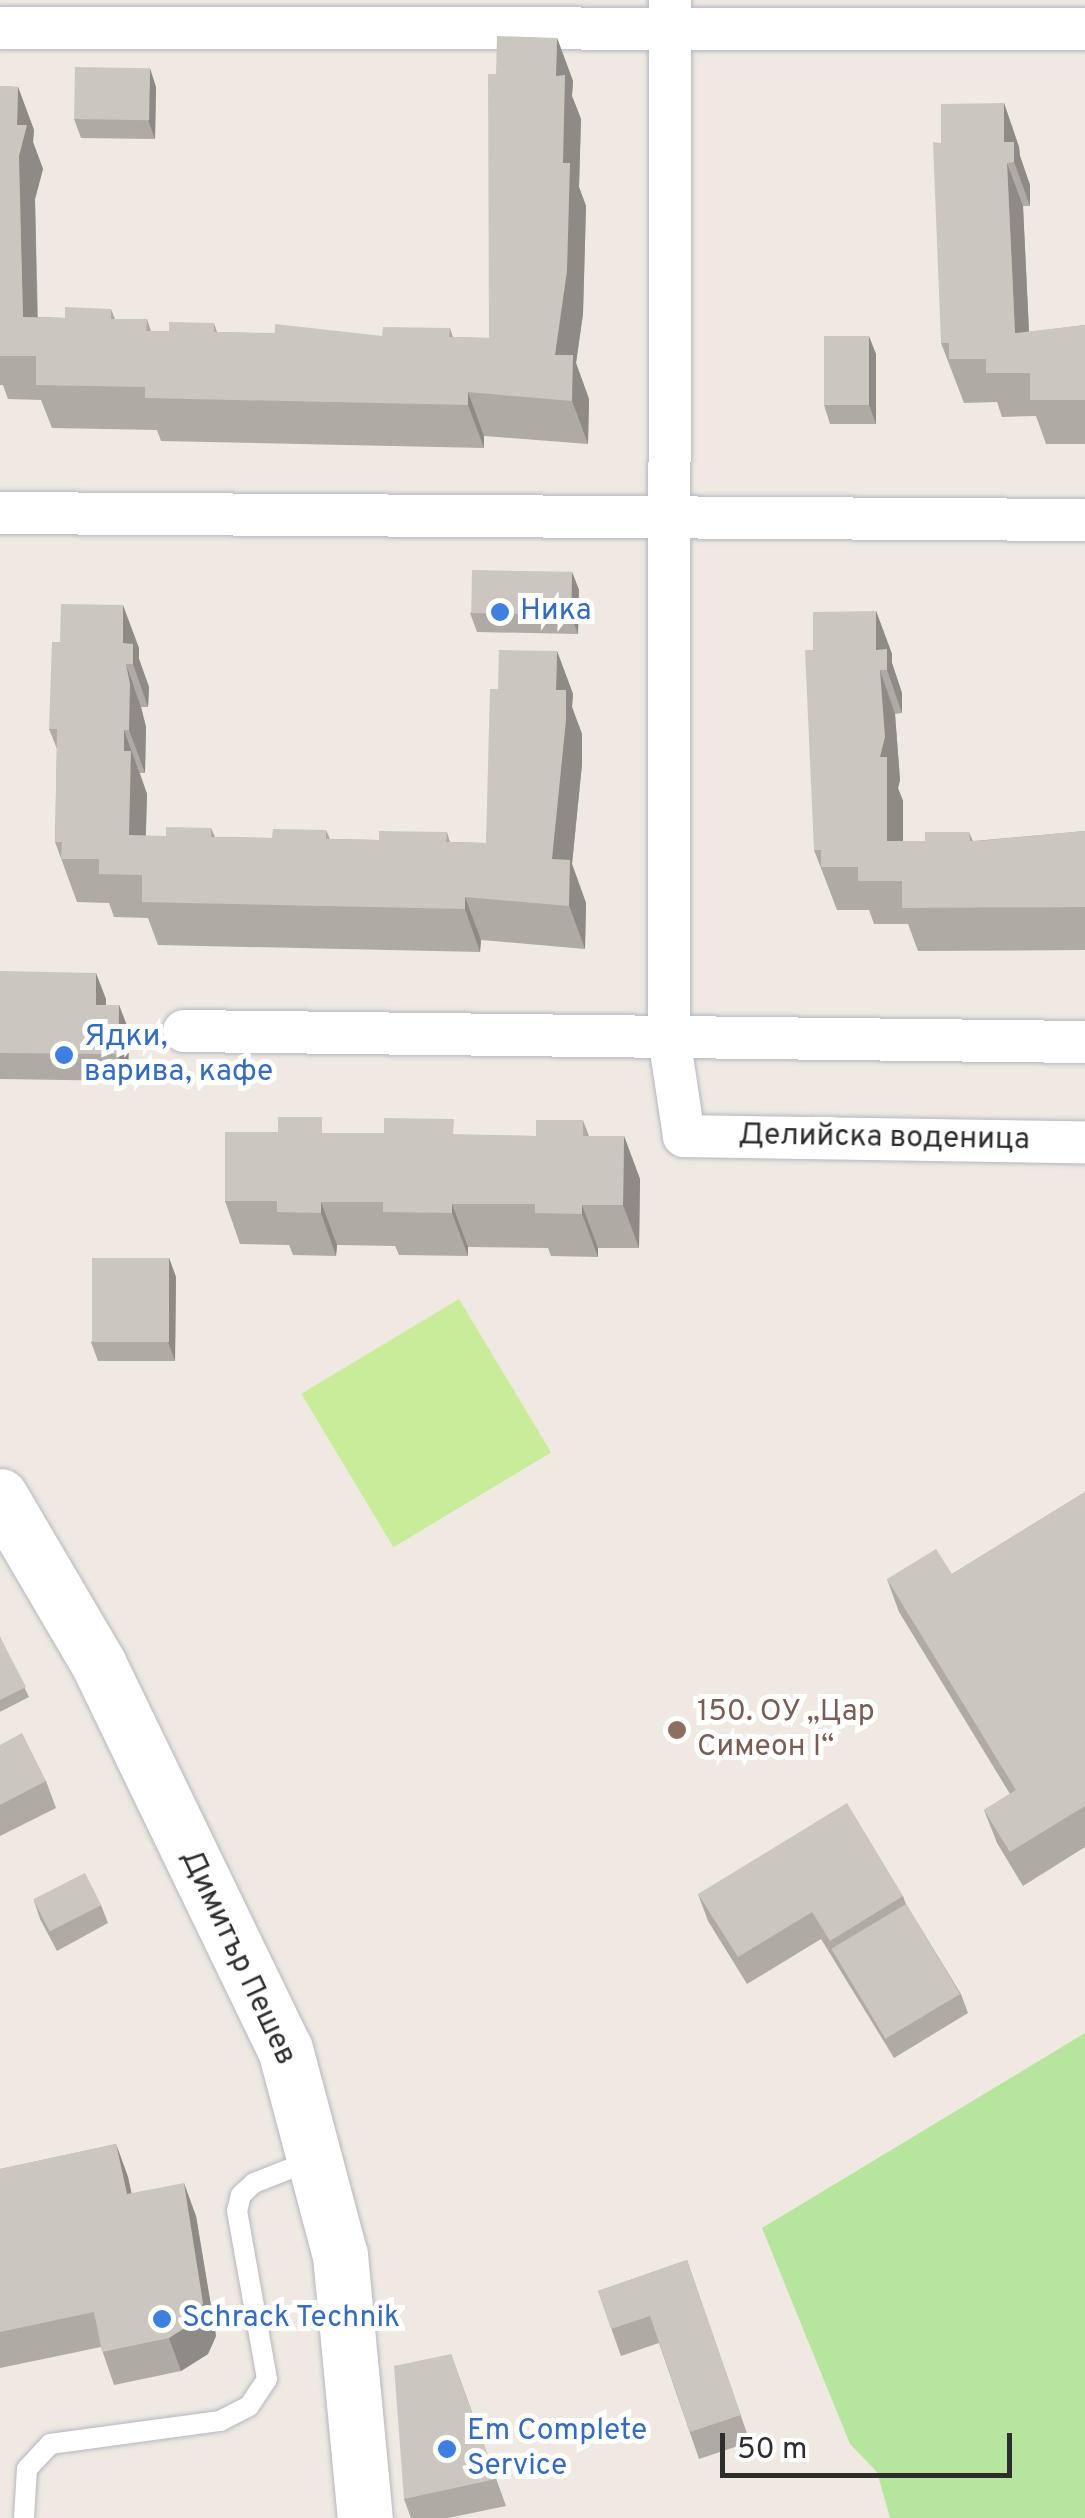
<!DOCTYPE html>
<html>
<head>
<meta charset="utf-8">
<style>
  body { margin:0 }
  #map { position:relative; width:1085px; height:2518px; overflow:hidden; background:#efe9e1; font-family:Overpass,sans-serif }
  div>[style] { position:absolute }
  .green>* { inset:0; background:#b6e59e }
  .pitch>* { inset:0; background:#c9ec9a; transform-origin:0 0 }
  .roads { filter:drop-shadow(0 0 2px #b4b7c1) drop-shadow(0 0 2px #b4b7c1) }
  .lane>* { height:20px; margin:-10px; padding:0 10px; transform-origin:10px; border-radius:10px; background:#fff }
  .street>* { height:42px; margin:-21px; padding:0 21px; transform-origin:21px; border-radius:21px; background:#fff }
  .secondary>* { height:55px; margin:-27.5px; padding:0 27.5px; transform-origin:27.5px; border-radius:27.5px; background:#fff }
  .wall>* { inset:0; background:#afaba4 }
  .shaded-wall>* { inset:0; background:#8e8b86 }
  .building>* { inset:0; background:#cbc7bf; transform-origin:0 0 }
  .dots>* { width:28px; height:28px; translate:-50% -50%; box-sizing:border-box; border:5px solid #fff; border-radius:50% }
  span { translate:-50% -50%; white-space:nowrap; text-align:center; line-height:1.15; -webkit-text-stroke:10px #fff; paint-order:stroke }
  .shop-label { font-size:30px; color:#366cbe }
  .left { translate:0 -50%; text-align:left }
  .street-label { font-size:30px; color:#2e2e2e }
  .education-label { font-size:30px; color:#785e54 }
  .scale { position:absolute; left:720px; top:2433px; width:292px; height:45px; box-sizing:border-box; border:5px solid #2e2e2e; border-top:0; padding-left:12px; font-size:30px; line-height:35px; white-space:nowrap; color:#2e2e2e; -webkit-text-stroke:8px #fff; paint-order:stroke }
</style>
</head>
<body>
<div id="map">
  <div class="green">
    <i style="clip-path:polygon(1085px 2033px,1085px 2518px,890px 2518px,877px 2472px,850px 2444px,762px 2228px)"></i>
  </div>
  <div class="pitch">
    <i style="left:459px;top:1299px;width:179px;height:184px;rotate:59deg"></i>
  </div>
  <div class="roads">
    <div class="lane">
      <i style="left:24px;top:2518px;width:49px;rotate:-86.5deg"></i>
      <i style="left:27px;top:2469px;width:34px;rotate:-47deg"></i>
      <i style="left:50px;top:2444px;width:172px;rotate:-7.7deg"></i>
      <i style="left:220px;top:2421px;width:33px;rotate:-27deg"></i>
      <i style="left:249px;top:2406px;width:32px;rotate:-56deg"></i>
      <i style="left:267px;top:2379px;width:171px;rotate:-100.1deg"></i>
      <i style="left:237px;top:2211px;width:16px;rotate:-76deg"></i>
      <i style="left:241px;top:2195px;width:18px;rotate:-43deg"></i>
      <i style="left:254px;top:2183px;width:62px;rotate:-21.6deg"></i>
    </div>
    <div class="street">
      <i style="left:670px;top:0;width:1037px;rotate:90.06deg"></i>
      <i style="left:669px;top:1037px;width:100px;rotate:81.4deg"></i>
      <i style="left:684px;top:1136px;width:401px;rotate:0.9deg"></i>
      <i style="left:0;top:28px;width:1085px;rotate:0.05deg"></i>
      <i style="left:0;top:513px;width:1085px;rotate:0.37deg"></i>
      <i style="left:184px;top:1031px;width:901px;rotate:0.7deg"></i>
    </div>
    <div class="secondary">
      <i style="left:0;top:1496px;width:196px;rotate:59.6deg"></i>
      <i style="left:99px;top:1665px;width:427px;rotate:64.2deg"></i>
      <i style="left:285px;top:2049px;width:213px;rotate:75.1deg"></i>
      <i style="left:340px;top:2255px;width:264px;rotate:84.6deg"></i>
    </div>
  </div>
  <div class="wall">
    <i style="clip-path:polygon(557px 38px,573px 81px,572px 96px,581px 119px,579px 187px,586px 206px,583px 314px,576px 363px,589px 399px,588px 444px,484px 436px,484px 448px,161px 441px,157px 430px,52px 428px,41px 400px,8px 399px,3px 385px,0 385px,0 86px,18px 87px,34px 130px,33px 142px,43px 169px,35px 199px,38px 317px,65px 318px,111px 309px,115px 319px,147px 319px,151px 331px,169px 331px,214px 323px,217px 332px,382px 336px,450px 328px,453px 337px,489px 338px,496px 74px)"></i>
    <i style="clip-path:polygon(156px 87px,155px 139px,81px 138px,74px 119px)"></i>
    <i style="clip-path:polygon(1004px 103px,1019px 147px,1020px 156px,1030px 185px,1030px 206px,1023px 206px,1029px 332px,1085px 325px,1085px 444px,1046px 444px,1036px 416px,1002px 417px,997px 402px,964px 403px,941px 343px)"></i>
    <i style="clip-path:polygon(876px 354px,876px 424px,830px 424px,824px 405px)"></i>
    <i style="clip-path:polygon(572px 572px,579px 590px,578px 634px,477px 632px,470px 613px)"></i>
    <i style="clip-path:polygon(876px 611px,892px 654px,892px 663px,902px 693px,902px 713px,895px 714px,900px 780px,898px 788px,903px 801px,903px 841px,925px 841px,969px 832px,973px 841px,1085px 831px,1085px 950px,918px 951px,908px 924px,874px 924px,869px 910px,837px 910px,814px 850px,813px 650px)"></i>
    <i style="clip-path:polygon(139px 648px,139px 659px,149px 687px,148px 707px,141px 707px,146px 727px,145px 773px,140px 773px,147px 794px,146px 836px,166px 836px,211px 828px,215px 837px,272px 838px,326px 830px,330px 839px,379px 840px,447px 832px,450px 842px,486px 843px,498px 689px,557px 651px,573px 694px,572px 707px,582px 734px,582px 764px,572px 864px,586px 903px,585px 949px,481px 940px,480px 952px,158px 945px,148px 918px,114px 917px,109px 903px,77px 902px,55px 842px,57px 749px,49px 729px)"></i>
    <i style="clip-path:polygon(0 971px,106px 999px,106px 1005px,119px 1005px,129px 1031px,128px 1081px,0 1079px)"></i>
    <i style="clip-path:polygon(583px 1120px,589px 1136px,624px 1136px,640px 1179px,639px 1248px,598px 1248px,598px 1257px,551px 1256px,548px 1248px,468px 1247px,468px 1256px,399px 1255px,395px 1246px,337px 1245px,336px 1256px,293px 1255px,289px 1245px,240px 1244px,225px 1201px,327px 1133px,536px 1136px)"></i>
    <i style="clip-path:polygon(169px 1258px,176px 1277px,175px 1361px,98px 1361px,91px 1342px)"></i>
    <i style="clip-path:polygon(1085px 1492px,1085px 1847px,1023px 1886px,997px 1843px,984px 1810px,1010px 1794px,899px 1612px,887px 1579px,952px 1574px)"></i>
    <i style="clip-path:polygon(0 1637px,29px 1697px,0 1712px)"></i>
    <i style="clip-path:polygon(0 1745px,46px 1781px,56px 1808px,0 1836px)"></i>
    <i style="clip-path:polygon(698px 1894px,903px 1896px,906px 1904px,961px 1994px,968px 2013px,894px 2058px,821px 1939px,747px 1984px,708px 1921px)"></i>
    <i style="clip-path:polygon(34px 1901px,101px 1905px,108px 1923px,57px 1951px,40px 1919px)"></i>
    <i style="clip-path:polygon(116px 2144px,128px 2177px,131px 2193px,196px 2216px,216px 2336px,208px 2354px,181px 2371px,114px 2385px,101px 2347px,0 2368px,0 2169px)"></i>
    <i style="clip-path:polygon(687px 2260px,750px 2442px,699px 2459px,659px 2343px,621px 2356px,598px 2291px)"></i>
    <i style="clip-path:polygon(451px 2354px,506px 2506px,448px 2518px,411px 2518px,404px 2499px)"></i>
  </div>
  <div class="shaded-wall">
    <i style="clip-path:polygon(557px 38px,573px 81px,572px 96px,581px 119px,579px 187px,586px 206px,583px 314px,576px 363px,589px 399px,588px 444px,555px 355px,563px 163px,556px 76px)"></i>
    <i style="clip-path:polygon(150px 68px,156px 87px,155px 139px,148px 120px)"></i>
    <i style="clip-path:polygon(18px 87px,34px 130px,33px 142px,43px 169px,35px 199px,38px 360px,23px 317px,17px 125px)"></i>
    <i style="clip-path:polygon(1004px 103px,1019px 147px,1020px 156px,1030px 185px,1030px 206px,1014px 162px,1004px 142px)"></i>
    <i style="clip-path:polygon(1007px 163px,1023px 206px,1031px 374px,1015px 333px)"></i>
    <i style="clip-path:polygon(869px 336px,876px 354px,876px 424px,869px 405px)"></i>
    <i style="clip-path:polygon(468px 392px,484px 436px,484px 448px,468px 405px)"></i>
    <i style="clip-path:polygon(572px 572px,579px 590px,578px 634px,571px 616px)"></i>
    <i style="clip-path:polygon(123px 605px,139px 648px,139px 659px,149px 687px,148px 707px,133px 664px,123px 643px)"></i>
    <i style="clip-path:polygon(876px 611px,892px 654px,892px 663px,902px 693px,902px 713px,887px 670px,876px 650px)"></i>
    <i style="clip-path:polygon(557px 651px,573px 694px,572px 707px,582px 734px,582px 764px,572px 864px,586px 903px,585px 949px,552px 859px)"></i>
    <i style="clip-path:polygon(126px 664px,141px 707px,146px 727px,145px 773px,129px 730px)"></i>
    <i style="clip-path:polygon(880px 670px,895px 714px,900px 780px,898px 788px,903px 801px,903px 884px,887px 841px,880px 757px)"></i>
    <i style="clip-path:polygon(124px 730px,147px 794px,144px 879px,129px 835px,124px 751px)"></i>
    <i style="clip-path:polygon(465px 897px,481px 940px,480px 952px,465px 909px)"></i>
    <i style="clip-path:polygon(96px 973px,106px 999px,105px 1032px,96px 1005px)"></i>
    <i style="clip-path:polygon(119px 1005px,129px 1031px,128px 1081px,118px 1054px)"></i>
    <i style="clip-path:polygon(624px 1136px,640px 1179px,639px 1248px,623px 1205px)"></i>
    <i style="clip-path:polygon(321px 1202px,337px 1245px,336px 1256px,321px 1213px)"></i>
    <i style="clip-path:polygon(452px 1204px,468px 1247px,468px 1256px,452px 1213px)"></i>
    <i style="clip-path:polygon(582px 1205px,598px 1248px,598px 1257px,582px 1214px)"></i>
    <i style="clip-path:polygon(169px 1258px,176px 1277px,175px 1361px,168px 1342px)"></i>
    <i style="clip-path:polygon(116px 2144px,128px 2177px,139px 2227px,127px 2194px)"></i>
    <i style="clip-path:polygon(184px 2183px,196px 2216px,216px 2336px,208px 2354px,181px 2371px,169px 2338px)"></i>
  </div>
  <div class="building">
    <i style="clip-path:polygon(497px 36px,557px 38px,556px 76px,565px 75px,563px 163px,570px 163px,567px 271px,555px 355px,573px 355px,572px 401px,468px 392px,468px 405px,145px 398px,145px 387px,36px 385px,36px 356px,0 356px,0 86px,18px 87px,17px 125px,27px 125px,19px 156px,23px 317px,65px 318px,65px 307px,111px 309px,111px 319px,147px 319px,146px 331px,169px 331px,169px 322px,214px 323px,214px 332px,275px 333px,275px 324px,382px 336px,383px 327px,450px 328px,449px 337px,489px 338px,488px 74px,496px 74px)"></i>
    <i style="left:75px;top:67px;width:75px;height:52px;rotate:1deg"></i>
    <i style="clip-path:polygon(1004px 103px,1004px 142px,1014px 142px,1014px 162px,1007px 163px,1015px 333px,1085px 325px,1085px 400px,1030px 400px,1030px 373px,986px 373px,986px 359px,949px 359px,949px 343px,941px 343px,933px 142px,941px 143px,941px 104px)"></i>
    <i style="left:824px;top:336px;width:45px;height:69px"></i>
    <i style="left:472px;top:570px;width:100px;height:43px;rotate:1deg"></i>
    <i style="clip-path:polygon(61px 604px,123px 605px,123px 643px,133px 644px,133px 664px,126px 664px,130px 684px,129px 730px,124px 730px,124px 751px,131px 751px,129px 835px,166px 836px,166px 827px,211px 828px,211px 837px,272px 838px,273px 829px,326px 830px,326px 839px,379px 840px,379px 831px,447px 832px,446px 842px,486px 843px,490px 689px,498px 689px,499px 650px,557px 651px,556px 690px,566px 690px,566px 720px,552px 859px,570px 860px,569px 906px,465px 897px,465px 909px,142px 902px,142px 875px,99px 874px,99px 859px,61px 859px,62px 842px,55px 842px,57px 729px,49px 729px,52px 642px,60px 642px)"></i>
    <i style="clip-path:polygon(876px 611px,876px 650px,887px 649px,887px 670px,880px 670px,885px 737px,880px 757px,887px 757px,887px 841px,925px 841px,925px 832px,969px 832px,970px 841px,979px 841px,1085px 831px,1085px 907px,902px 908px,902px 881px,858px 881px,858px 867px,821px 867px,821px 850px,814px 850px,805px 650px,813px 650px,813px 612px)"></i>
    <i style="clip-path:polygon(0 971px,96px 973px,96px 1005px,119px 1005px,118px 1054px,0 1053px)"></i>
    <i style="clip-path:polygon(278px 1117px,322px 1117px,322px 1133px,384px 1133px,384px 1118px,454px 1119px,453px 1134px,536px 1136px,536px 1120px,583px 1120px,583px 1136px,624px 1136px,623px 1205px,582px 1205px,582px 1214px,535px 1213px,535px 1204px,452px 1204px,452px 1213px,383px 1212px,383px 1202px,321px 1202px,321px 1213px,277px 1212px,277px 1201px,225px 1201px,225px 1132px,278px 1132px)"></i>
    <i style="left:92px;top:1258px;width:77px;height:84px"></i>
    <i style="clip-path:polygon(1085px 1492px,1085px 1806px,1010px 1852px,984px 1810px,1016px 1790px,887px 1579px,936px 1549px,952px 1574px)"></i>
    <i style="clip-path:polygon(0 1637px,26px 1687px,0 1700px)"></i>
    <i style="clip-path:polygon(22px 1733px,46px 1781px,0 1805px,0 1745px)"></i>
    <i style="clip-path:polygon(847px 1803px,903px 1896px,830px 1941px,812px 1912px,738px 1957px,698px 1894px)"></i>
    <i style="left:85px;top:1873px;width:36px;height:58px;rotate:63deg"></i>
    <i style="left:906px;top:1904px;width:105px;height:87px;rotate:59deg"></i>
    <i style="clip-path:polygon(116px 2144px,127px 2194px,184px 2183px,203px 2303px,196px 2321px,169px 2338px,102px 2352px,94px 2312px,0 2332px,0 2169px)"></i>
    <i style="clip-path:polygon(687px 2260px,741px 2415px,690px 2432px,650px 2316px,611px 2329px,598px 2291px)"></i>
    <i style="clip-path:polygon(451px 2354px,496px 2479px,404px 2499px,394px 2366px)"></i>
  </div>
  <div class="dots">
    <i style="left:500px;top:612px;background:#3f7fe0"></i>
    <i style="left:64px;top:1055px;background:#3f7fe0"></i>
    <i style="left:677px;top:1730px;background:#8d6e63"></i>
    <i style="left:162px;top:2319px;background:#3f7fe0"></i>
    <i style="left:447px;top:2449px;background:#3f7fe0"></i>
  </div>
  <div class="shop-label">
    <span class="left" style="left:520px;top:612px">Ника</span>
    <span class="left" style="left:84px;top:1055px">Ядки,<br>варива, кафе</span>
    <span class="left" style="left:182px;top:2319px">Schrack Technik</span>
    <span class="left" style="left:467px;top:2449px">Em Complete<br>Service</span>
  </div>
  <div class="street-label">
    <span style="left:884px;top:1139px;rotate:1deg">Делийска воденица</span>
    <span style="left:237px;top:1958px;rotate:65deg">Димитър Пешев</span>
  </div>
  <div class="education-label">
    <span class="left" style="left:697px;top:1730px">150. ОУ „Цар<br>Симеон I“</span>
  </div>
  <div class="scale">50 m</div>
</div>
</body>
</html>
